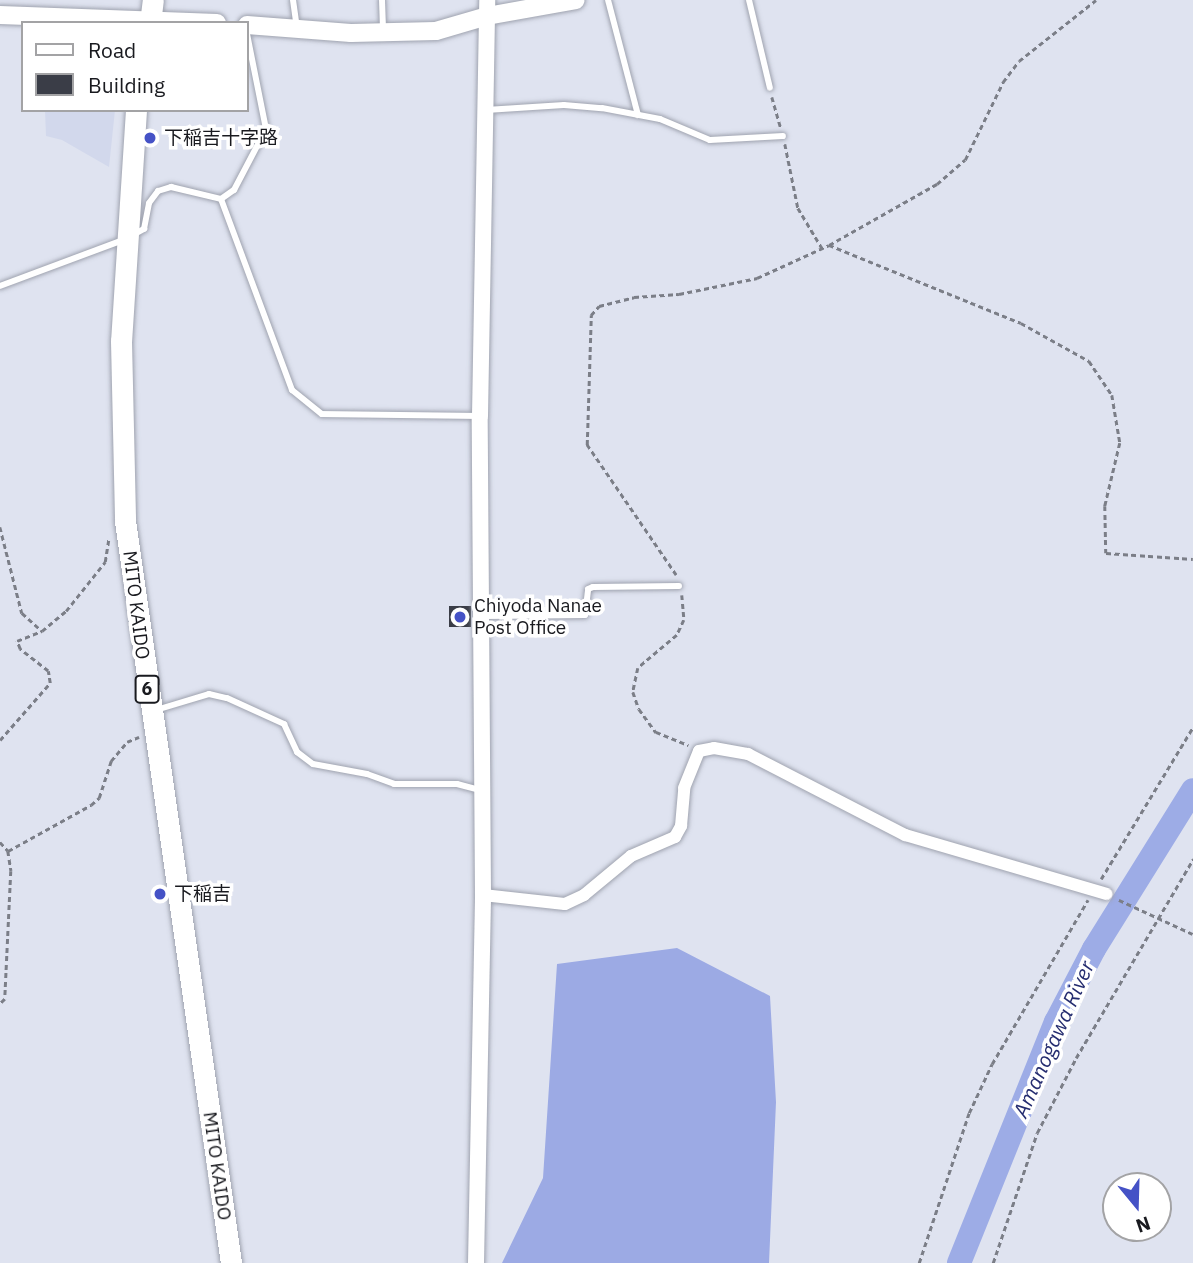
<!DOCTYPE html>
<html>
<head>
<meta charset="utf-8">
<style>
  body { margin:0 }
  #map { position:relative; width:1193px; height:1263px; overflow:hidden; background:#dfe3f0; font-family:"IBM Plex Sans","Noto Sans JP",sans-serif }
  div>[style] { position:absolute }
  .built>* { inset:0; background:#d2d8ec }
  .forest>* { inset:0; background:#9caae4 }
  .river>* { height:24px; margin:-12px; padding:0 12px; transform-origin:12px; border-radius:12px; background:#9dace6 }
  .building>* { inset:0; background:#3a3d47; transform-origin:0 0 }
  .path>* { height:2.5px; margin-top:-1.25px; transform-origin:0; background:repeating-linear-gradient(90deg,#7b7e87 0 5px,transparent 0 8.5px) }
  .roads { filter:drop-shadow(0 0 2px #9fa3af) drop-shadow(0 0 2px #9fa3af) }
  .service>* { height:6px; margin:-3px; padding:0 3px; transform-origin:3px; border-radius:3px; background:#fff }
  .minor>* { height:12px; margin:-6px; padding:0 6px; transform-origin:6px; border-radius:6px; background:#fff }
  .tertiary>* { height:16px; margin:-8px; padding:0 8px; transform-origin:8px; border-radius:8px; background:#fff }
  .secondary>* { height:18px; margin:-9px; padding:0 9px; transform-origin:9px; border-radius:9px; background:#fff }
  .trunk>* { height:21px; margin:-10.5px; padding:0 10.5px; transform-origin:10.5px; border-radius:10.5px; background:#fff }
  .dots>* { width:19px; height:19px; translate:-50% -50%; box-sizing:border-box; border:4px solid #fff; border-radius:50% }
  span { translate:-50% -50%; white-space:nowrap; text-align:center; line-height:1.15; -webkit-text-stroke:7px #fff; paint-order:stroke }
  .shield-label span { padding:2px 5px; background:#fff; border:2px solid; border-radius:5px; -webkit-text-stroke-width:0 }
  .shield-label { font-size:18px; color:#191a1f; font-weight:700 }
  .poi-label { font-size:19px; color:#191a1f }
  .left { translate:0 -50%; text-align:left }
  .street-label { font-size:19px; color:#191a1f }
  .water-label { font-size:21px; color:#252d70; font-style:italic }
  .legend { position:absolute; left:21px; top:21px; width:228px; height:91px; box-sizing:border-box; background:#fff; border:2px solid #a3a3a5; margin:0; padding:9px 12px; list-style:none; font-size:21px; color:#191a1f }
  .legend li { display:flex; align-items:center; gap:14px; height:35px }
  .legend b { width:35px; border:2px solid #a3a3a5 }
  .north { position:absolute; left:1102px; top:1172px; width:70px; height:70px; box-sizing:border-box; background:#fff; border:2px solid #a3a3a5; border-radius:50%; rotate:161deg; font-size:19px; font-weight:700; line-height:28px; text-align:center; color:#191a1f }
  .north::after { content:''; display:block; margin:auto; width:24px; height:32px; background:#4552c6; clip-path:polygon(50% 0,100% 100%,50% 72%,0 100%) }
</style>
</head>
<body>
<div id="map">
  <div class="built">
    <i style="clip-path:polygon(45px 110px,115px 110px,109px 167px,62px 140px,46px 136px)"></i>
  </div>
  <div class="forest">
    <i style="clip-path:polygon(677px 948px,770px 996px,776px 1102px,769px 1263px,502px 1263px,543px 1178px,557px 964px)"></i>
  </div>
  <div class="river">
    <i style="left:959px;top:1263px;width:260px;rotate:-68.1deg"></i>
    <i style="left:1056px;top:1022px;width:82px;rotate:-62.5deg"></i>
    <i style="left:1094px;top:949px;width:187px;rotate:-58.1deg"></i>
  </div>
  <div class="building">
    <i style="left:471px;top:606px;width:21px;height:22px;rotate:90deg"></i>
  </div>
  <div class="path">
    <i style="left:772px;top:97px;width:32px;rotate:74deg"></i>
    <i style="left:785px;top:144px;width:65px;rotate:78.5deg"></i>
    <i style="left:798px;top:208px;width:47px;rotate:59deg"></i>
    <i style="left:829px;top:245px;width:207px;rotate:22.1deg"></i>
    <i style="left:1021px;top:323px;width:78px;rotate:29.2deg"></i>
    <i style="left:1089px;top:361px;width:41px;rotate:55.9deg"></i>
    <i style="left:1112px;top:395px;width:49px;rotate:80.5deg"></i>
    <i style="left:1120px;top:443px;width:65px;rotate:103.4deg"></i>
    <i style="left:1105px;top:506px;width:47px;rotate:88.8deg"></i>
    <i style="left:1106px;top:553px;width:87px;rotate:3.9deg"></i>
    <i style="left:0;top:527px;width:89px;rotate:75.7deg"></i>
    <i style="left:22px;top:613px;width:27px;rotate:42deg"></i>
    <i style="left:676px;top:575px;width:158px;rotate:-124.4deg"></i>
    <i style="left:587px;top:445px;width:130px;rotate:-88.2deg"></i>
    <i style="left:591px;top:315px;width:12px;rotate:-48deg"></i>
    <i style="left:599px;top:306px;width:36px;rotate:-14deg"></i>
    <i style="left:634px;top:297px;width:45px;rotate:-3.8deg"></i>
    <i style="left:679px;top:294px;width:80px;rotate:-11.6deg"></i>
    <i style="left:757px;top:278px;width:79px;rotate:-24.6deg"></i>
    <i style="left:829px;top:245px;width:124px;rotate:-29.5deg"></i>
    <i style="left:937px;top:184px;width:37px;rotate:-41deg"></i>
    <i style="left:965px;top:160px;width:87px;rotate:-64deg"></i>
    <i style="left:1003px;top:82px;width:26px;rotate:-53deg"></i>
    <i style="left:1019px;top:61px;width:98px;rotate:-38.4deg"></i>
    <i style="left:682px;top:595px;width:25px;rotate:85deg"></i>
    <i style="left:684px;top:620px;width:17px;rotate:115deg"></i>
    <i style="left:677px;top:635px;width:51px;rotate:139.8deg"></i>
    <i style="left:638px;top:668px;width:25px;rotate:102deg"></i>
    <i style="left:633px;top:692px;width:18px;rotate:71deg"></i>
    <i style="left:639px;top:709px;width:29px;rotate:54deg"></i>
    <i style="left:656px;top:732px;width:35px;rotate:22deg"></i>
    <i style="left:0;top:740px;width:76px;rotate:-48.7deg"></i>
    <i style="left:50px;top:683px;width:12px;rotate:-99deg"></i>
    <i style="left:48px;top:671px;width:36px;rotate:-142deg"></i>
    <i style="left:20px;top:649px;width:9px;rotate:-111deg"></i>
    <i style="left:17px;top:641px;width:27px;rotate:-22deg"></i>
    <i style="left:42px;top:631px;width:31px;rotate:-40deg"></i>
    <i style="left:66px;top:611px;width:63px;rotate:-51.5deg"></i>
    <i style="left:105px;top:562px;width:25px;rotate:-81deg"></i>
    <i style="left:0;top:842px;width:12px;rotate:48deg"></i>
    <i style="left:8px;top:851px;width:20px;rotate:81deg"></i>
    <i style="left:11px;top:871px;width:128px;rotate:92.7deg"></i>
    <i style="left:5px;top:999px;width:7px;rotate:135deg"></i>
    <i style="left:8px;top:851px;width:95px;rotate:-29deg"></i>
    <i style="left:91px;top:805px;width:11px;rotate:-41deg"></i>
    <i style="left:99px;top:798px;width:39px;rotate:-72deg"></i>
    <i style="left:111px;top:761px;width:25px;rotate:-50deg"></i>
    <i style="left:127px;top:742px;width:13px;rotate:-23deg"></i>
    <i style="left:1101px;top:879px;width:178px;rotate:-58.8deg"></i>
    <i style="left:1119px;top:900px;width:81px;rotate:24.7deg"></i>
    <i style="left:919px;top:1263px;width:158px;rotate:-71.6deg"></i>
    <i style="left:969px;top:1113px;width:54px;rotate:-64.9deg"></i>
    <i style="left:992px;top:1064px;width:190px;rotate:-59.7deg"></i>
    <i style="left:993px;top:1263px;width:137px;rotate:-71.3deg"></i>
    <i style="left:1037px;top:1133px;width:85px;rotate:-62.5deg"></i>
    <i style="left:1076px;top:1058px;width:231px;rotate:-59.5deg"></i>
  </div>
  <div class="roads">
    <div class="service">
      <i style="left:293px;top:0;width:28px;rotate:82deg"></i>
      <i style="left:382px;top:0;width:31px;rotate:88deg"></i>
      <i style="left:608px;top:0;width:119px;rotate:75.4deg"></i>
      <i style="left:749px;top:0;width:90px;rotate:76.6deg"></i>
      <i style="left:486px;top:110px;width:78px;rotate:-3.7deg"></i>
      <i style="left:564px;top:105px;width:38px;rotate:5deg"></i>
      <i style="left:602px;top:108px;width:59px;rotate:10.7deg"></i>
      <i style="left:660px;top:119px;width:54px;rotate:22.8deg"></i>
      <i style="left:710px;top:140px;width:73px;rotate:-3.1deg"></i>
      <i style="left:221px;top:199px;width:204px;rotate:69.6deg"></i>
      <i style="left:292px;top:390px;width:38px;rotate:39deg"></i>
      <i style="left:322px;top:414px;width:156px;rotate:0.7deg"></i>
      <i style="left:133px;top:235px;width:13px;rotate:-29deg"></i>
      <i style="left:144px;top:229px;width:26px;rotate:-79deg"></i>
      <i style="left:149px;top:203px;width:15px;rotate:-53deg"></i>
      <i style="left:158px;top:191px;width:14px;rotate:-17deg"></i>
      <i style="left:171px;top:187px;width:51px;rotate:13.5deg"></i>
      <i style="left:221px;top:199px;width:16px;rotate:-35deg"></i>
      <i style="left:234px;top:190px;width:69px;rotate:-62.3deg"></i>
      <i style="left:266px;top:129px;width:97px;rotate:-101.3deg"></i>
      <i style="left:0;top:286px;width:131px;rotate:-20.5deg"></i>
      <i style="left:484px;top:616px;width:101px;rotate:-0.6deg"></i>
      <i style="left:585px;top:615px;width:26px;rotate:-83deg"></i>
      <i style="left:588px;top:589px;width:5px;rotate:-22deg"></i>
      <i style="left:593px;top:587px;width:86px;rotate:-0.7deg"></i>
      <i style="left:156px;top:710px;width:55px;rotate:-16.8deg"></i>
      <i style="left:209px;top:694px;width:18px;rotate:13deg"></i>
      <i style="left:227px;top:698px;width:63px;rotate:24.5deg"></i>
      <i style="left:284px;top:724px;width:31px;rotate:65deg"></i>
      <i style="left:297px;top:752px;width:20px;rotate:37deg"></i>
      <i style="left:313px;top:764px;width:55px;rotate:10.5deg"></i>
      <i style="left:367px;top:774px;width:29px;rotate:20deg"></i>
      <i style="left:394px;top:784px;width:63px"></i>
      <i style="left:457px;top:784px;width:24px;rotate:15deg"></i>
    </div>
    <div class="minor">
      <i style="left:483px;top:895px;width:82px;rotate:6.3deg"></i>
      <i style="left:565px;top:904px;width:21px;rotate:-25deg"></i>
      <i style="left:584px;top:895px;width:61px;rotate:-39.7deg"></i>
      <i style="left:631px;top:856px;width:48px;rotate:-23.4deg"></i>
      <i style="left:675px;top:837px;width:13px;rotate:-61deg"></i>
      <i style="left:681px;top:826px;width:38px;rotate:-85deg"></i>
      <i style="left:684px;top:788px;width:40px;rotate:-68deg"></i>
      <i style="left:699px;top:751px;width:15px;rotate:-11deg"></i>
      <i style="left:714px;top:748px;width:35px;rotate:10deg"></i>
      <i style="left:748px;top:754px;width:177px;rotate:27.3deg"></i>
      <i style="left:905px;top:835px;width:210px;rotate:16.3deg"></i>
    </div>
    <div class="tertiary">
      <i style="left:476px;top:1263px;width:368px;rotate:-88.9deg"></i>
      <i style="left:483px;top:895px;width:479px;rotate:-90.4deg"></i>
      <i style="left:480px;top:416px;width:416px;rotate:-89deg"></i>
    </div>
    <div class="secondary">
      <i style="left:0;top:15px;width:217px;rotate:2.1deg"></i>
      <i style="left:247px;top:25px;width:104px;rotate:4.4deg"></i>
      <i style="left:351px;top:33px;width:85px;rotate:-1.3deg"></i>
      <i style="left:436px;top:31px;width:53px;rotate:-16.4deg"></i>
      <i style="left:487px;top:16px;width:90px;rotate:-10.2deg"></i>
    </div>
    <div class="trunk">
      <i style="left:150px;top:23px;width:23px;rotate:-83deg"></i>
      <i style="left:136px;top:110px;width:231px;rotate:93.7deg"></i>
      <i style="left:121px;top:341px;width:180px;rotate:88.7deg"></i>
      <i style="left:125px;top:521px;width:750px;rotate:81.87deg"></i>
    </div>
  </div>
  <div class="dots">
    <i style="left:150px;top:138px;background:#4552c6"></i>
    <i style="left:460px;top:617px;background:#4552c6"></i>
    <i style="left:160px;top:894px;background:#4552c6"></i>
  </div>
  <div class="shield-label">
    <span style="left:147px;top:689px">6</span>
  </div>
  <div class="poi-label">
    <span class="left" style="left:164px;top:138px">下稲吉十字路</span>
    <span class="left" style="left:474px;top:617px">Chiyoda Nanae<br>Post Office</span>
    <span class="left" style="left:174px;top:894px">下稲吉</span>
  </div>
  <div class="street-label">
    <span style="left:136px;top:605px;rotate:83deg">MITO KAIDO</span>
    <span style="left:217px;top:1166px;rotate:82deg">MITO KAIDO</span>
  </div>
  <div class="water-label">
    <span style="left:1053px;top:1039px;rotate:-66deg">Amanogawa River</span>
  </div>
  <ul class="legend">
  <li><b style="height:9px;background:#fff"></b>Road</li>
  <li><b style="height:19px;background:#3a3d47"></b>Building</li>
  </ul>
  <div class="north">N</div>
</div>
</body>
</html>
